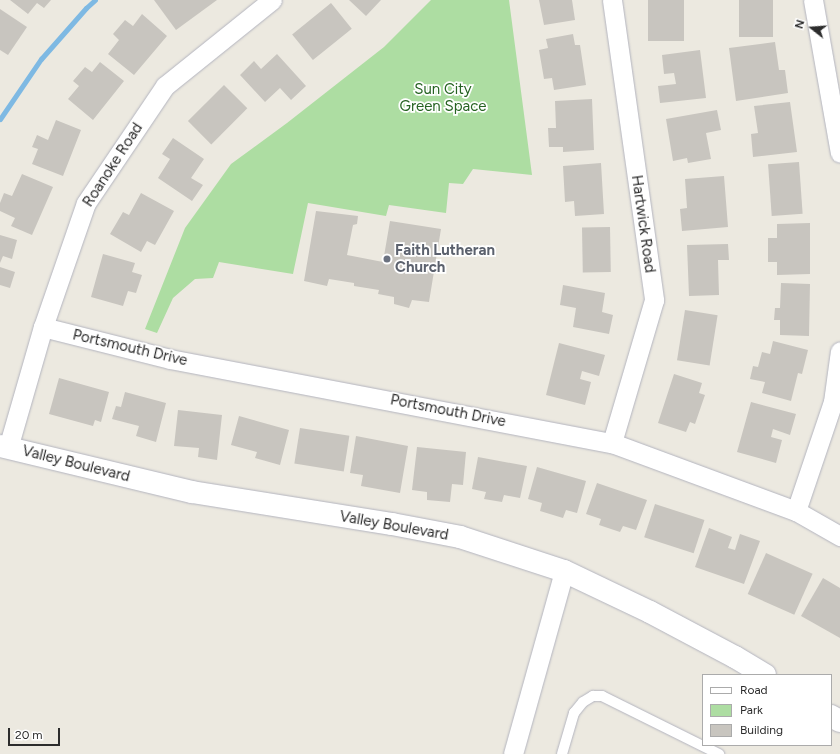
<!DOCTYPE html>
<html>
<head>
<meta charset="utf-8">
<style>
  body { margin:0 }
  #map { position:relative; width:840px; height:754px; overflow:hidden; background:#ece9e0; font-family:Figtree,sans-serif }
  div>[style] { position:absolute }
  .green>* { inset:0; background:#addda2 }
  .stream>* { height:5px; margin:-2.5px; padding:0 2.5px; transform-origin:2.5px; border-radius:2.5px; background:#7eb9e3 }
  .building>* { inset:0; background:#c8c5bf; transform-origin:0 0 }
  .roads { filter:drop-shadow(0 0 1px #b3b4be) drop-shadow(0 0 1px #b3b4be) }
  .service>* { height:10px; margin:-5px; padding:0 5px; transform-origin:5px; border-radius:5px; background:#fff }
  .minor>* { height:19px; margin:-9.5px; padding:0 9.5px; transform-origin:9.5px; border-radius:9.5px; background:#fff }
  .tertiary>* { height:22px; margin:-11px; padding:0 11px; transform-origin:11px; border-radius:11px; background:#fff }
  .dots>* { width:11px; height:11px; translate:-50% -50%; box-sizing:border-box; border:2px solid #fff; border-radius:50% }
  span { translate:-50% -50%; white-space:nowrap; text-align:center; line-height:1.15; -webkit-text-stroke:3.5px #fff; paint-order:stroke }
  .park-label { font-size:15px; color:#266322 }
  .street-label { font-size:15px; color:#2c2c2c }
  .worship-label { font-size:15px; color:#5b616d; font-weight:700 }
  .left { translate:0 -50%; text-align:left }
  .legend { position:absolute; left:702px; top:674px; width:130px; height:72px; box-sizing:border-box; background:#fff; border:1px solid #ababab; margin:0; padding:5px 7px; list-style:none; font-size:12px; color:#2c2c2c }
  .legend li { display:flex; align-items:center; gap:8px; height:20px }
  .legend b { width:20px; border:1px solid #ababab }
  .north { position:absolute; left:792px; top:8px; width:40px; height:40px; -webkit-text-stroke:3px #fff; paint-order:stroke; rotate:287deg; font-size:11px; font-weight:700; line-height:16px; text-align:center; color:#2c2c2c }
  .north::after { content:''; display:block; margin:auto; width:14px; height:18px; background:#2c2c2c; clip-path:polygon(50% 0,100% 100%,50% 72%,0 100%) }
  .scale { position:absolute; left:8px; top:728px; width:52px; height:18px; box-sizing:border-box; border:2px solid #2c2c2c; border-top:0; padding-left:5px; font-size:12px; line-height:14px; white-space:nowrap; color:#2c2c2c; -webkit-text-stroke:3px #fff; paint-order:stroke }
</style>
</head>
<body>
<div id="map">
  <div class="green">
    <i style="clip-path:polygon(431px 0,509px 0,532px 175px,473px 169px,463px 184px,449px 183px,446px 213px,389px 205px,386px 216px,308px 203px,293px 274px,219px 262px,213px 278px,195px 279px,173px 298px,157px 333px,145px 329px,185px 228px,231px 164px,287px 123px,384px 47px)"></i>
  </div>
  <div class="stream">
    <i style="left:0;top:119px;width:73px;rotate:-55.7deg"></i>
    <i style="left:41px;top:59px;width:68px;rotate:-48.6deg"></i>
    <i style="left:86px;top:8px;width:12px;rotate:-42deg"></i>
  </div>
  <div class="building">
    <i style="clip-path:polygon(10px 0,51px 0,44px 8px,37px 3px,28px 14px)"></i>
    <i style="clip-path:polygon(154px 0,217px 0,176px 30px)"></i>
    <i style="clip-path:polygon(349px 0,381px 0,366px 16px)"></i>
    <i style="clip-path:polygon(539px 0,572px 0,575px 20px,544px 25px)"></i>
    <i style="left:648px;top:0;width:36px;height:41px"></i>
    <i style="left:739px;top:0;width:34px;height:37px"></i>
    <i style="left:331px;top:3px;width:33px;height:50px;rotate:51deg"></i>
    <i style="clip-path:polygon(0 9px,27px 27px,8px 55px,0 50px)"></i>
    <i style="clip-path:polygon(142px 14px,167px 36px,134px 75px,108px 54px,119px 40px,113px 34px,125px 20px,133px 26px)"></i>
    <i style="clip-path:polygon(573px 34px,575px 45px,580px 45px,586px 85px,554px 90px,552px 78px,544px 79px,539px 50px,548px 48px,546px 39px)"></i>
    <i style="clip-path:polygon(775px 42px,779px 70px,785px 70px,788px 93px,736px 101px,729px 48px)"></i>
    <i style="clip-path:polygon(700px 50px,706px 98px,660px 103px,658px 86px,676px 84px,674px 73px,664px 74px,662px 55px)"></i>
    <i style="clip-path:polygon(277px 54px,306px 86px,291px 100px,280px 88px,265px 102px,240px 75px,254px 61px,261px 69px)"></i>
    <i style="clip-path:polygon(100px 62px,124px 81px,93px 120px,68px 99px,79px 86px,73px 81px,85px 67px,92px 72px)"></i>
    <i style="left:224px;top:85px;width:33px;height:51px;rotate:45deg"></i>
    <i style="clip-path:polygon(592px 99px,594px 150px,563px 152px,563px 147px,549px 147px,548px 128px,556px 128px,555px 101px)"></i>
    <i style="clip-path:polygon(790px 102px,797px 152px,753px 157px,751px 134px,758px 133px,754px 106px)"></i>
    <i style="clip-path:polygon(717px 110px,721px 130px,706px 133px,711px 159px,688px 163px,687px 158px,673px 161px,666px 119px)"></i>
    <i style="clip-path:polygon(56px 120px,81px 130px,63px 176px,32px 164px,38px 149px,32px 147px,37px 135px,48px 140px)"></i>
    <i style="clip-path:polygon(173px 138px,204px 159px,191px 178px,203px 185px,192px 201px,158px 178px,170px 159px,162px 154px)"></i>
    <i style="left:799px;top:162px;width:52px;height:31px;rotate:86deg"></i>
    <i style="clip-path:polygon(601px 163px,604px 214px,575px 216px,574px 201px,565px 202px,563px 166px)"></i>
    <i style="clip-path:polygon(22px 174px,53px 187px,32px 235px,11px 226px,15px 218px,0 211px,0 203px,4px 193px,12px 196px)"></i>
    <i style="clip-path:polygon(724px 176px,728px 227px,682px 231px,680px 209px,687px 208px,685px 179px)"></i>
    <i style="clip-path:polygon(141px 193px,174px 211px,155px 245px,147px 241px,141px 252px,110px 234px,123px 212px,129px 215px)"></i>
    <i style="clip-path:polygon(316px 211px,358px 216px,357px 224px,353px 225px,347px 255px,383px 262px,390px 221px,441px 229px,429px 302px,412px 300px,409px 308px,394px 304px,394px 297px,378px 294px,379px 290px,354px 286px,354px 283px,329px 279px,327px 286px,304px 281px)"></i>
    <i style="clip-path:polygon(810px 223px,810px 274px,777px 275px,777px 262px,768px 262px,768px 238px,777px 238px,777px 224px)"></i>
    <i style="left:610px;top:227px;width:45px;height:28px;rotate:89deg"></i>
    <i style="clip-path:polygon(0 235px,17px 240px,12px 259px,3px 256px,0 263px)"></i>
    <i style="clip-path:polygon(728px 244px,729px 260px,718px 260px,719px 295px,689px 296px,687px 245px)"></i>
    <i style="clip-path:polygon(103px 254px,135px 263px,132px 272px,142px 275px,136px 293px,128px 291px,123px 306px,91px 297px)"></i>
    <i style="clip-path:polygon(0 267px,15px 272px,10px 288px,0 285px)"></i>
    <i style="clip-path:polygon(781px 283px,810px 284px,809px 336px,780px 335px,780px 320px,774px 320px,775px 308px,780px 308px)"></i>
    <i style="clip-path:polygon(563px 285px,605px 293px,602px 312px,613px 315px,609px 334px,573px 327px,576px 308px,560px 305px)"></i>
    <i style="left:685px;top:310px;width:33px;height:51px;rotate:9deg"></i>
    <i style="clip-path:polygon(773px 341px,808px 350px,802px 374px,798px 373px,791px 401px,762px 393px,765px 382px,750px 379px,753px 366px,758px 367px,762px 352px,770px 354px)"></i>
    <i style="clip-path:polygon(559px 343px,605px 355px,599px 376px,582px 371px,580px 379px,591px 382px,585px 405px,546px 395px)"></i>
    <i style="clip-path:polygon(674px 374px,702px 383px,699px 393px,705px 395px,695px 424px,690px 422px,686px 432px,658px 423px)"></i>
    <i style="clip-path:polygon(59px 378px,109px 392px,101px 422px,95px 420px,93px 426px,49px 414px)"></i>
    <i style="clip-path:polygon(125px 392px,166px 403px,156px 442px,136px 436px,139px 426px,112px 419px,116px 406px,121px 407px)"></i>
    <i style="clip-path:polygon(751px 402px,796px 414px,790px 435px,773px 429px,771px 437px,782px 440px,776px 463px,737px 452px)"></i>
    <i style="clip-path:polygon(178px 410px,222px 415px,217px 460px,198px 457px,199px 448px,174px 446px)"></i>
    <i style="clip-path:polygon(239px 416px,289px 430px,280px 465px,255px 458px,257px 452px,231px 445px)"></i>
    <i style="left:300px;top:428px;width:50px;height:36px;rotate:9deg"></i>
    <i style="clip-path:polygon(356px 436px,408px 446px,400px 493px,361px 486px,363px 475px,350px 473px)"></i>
    <i style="clip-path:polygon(417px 447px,466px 452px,463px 485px,452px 484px,450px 502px,427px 500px,427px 492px,412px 490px)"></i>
    <i style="clip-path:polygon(478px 457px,527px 466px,520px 498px,504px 495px,502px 502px,484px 499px,486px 492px,472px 489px)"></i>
    <i style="clip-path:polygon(537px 467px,586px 481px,577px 513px,566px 510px,563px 518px,540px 511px,542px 503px,528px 499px)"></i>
    <i style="clip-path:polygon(597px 483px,647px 500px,636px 530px,623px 526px,620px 532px,599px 525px,601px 519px,586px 514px)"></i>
    <i style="left:655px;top:504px;width:52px;height:35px;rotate:18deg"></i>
    <i style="clip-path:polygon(709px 528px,732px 537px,728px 548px,735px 550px,740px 534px,760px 541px,744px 584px,695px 567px)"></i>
    <i style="left:766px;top:553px;width:51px;height:45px;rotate:24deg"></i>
    <i style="clip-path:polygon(823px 578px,840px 588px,840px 638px,801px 616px)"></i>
  </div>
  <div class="roads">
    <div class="service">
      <i style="left:562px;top:754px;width:43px;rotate:-73.7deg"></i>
      <i style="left:574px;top:713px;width:14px;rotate:-51deg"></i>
      <i style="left:583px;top:702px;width:12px;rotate:-31deg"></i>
      <i style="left:593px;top:696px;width:9px"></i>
      <i style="left:602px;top:696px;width:131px;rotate:26.4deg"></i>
    </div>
    <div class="minor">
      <i style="left:612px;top:0;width:303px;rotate:82deg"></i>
      <i style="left:654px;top:300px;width:149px;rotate:106.4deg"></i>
      <i style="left:813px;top:0;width:155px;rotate:80deg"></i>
      <i style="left:43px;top:327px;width:131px;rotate:14.1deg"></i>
      <i style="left:170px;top:359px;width:450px;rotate:10.8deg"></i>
      <i style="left:612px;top:443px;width:196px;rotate:20.3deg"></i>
      <i style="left:796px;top:511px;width:51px;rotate:29.6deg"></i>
      <i style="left:8px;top:448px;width:126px;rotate:-73.9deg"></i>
      <i style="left:43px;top:327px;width:131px;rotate:-70.9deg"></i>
      <i style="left:86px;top:203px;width:141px;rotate:-56deg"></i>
      <i style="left:165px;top:86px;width:137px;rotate:-38.8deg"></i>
      <i style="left:796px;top:511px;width:115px;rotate:-71.3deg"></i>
      <i style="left:833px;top:402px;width:51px;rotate:-82.2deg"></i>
      <i style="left:513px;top:754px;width:190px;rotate:-74.4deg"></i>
    </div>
    <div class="tertiary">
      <i style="left:0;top:446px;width:197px;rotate:13.5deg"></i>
      <i style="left:192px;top:492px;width:203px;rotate:9.1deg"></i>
      <i style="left:392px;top:524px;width:69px;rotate:10.8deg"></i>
      <i style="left:460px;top:537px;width:109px;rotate:18.1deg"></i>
      <i style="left:564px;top:571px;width:95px;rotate:25.5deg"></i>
      <i style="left:650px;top:612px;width:96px;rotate:27.9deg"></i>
      <i style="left:735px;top:657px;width:35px;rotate:31deg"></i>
      <i style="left:831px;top:716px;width:10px;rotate:29deg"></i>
    </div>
  </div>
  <div class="dots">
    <i style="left:387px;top:259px;background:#6b7280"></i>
  </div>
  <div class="park-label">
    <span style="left:443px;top:98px">Sun City<br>Green Space</span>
  </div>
  <div class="street-label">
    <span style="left:113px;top:165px;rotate:-57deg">Roanoke Road</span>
    <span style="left:643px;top:224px;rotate:82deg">Hartwick Road</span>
    <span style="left:130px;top:348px;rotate:13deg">Portsmouth Drive</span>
    <span style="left:448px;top:411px;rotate:11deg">Portsmouth Drive</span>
    <span style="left:76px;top:464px;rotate:14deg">Valley Boulevard</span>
    <span style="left:394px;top:526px;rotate:10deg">Valley Boulevard</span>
  </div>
  <div class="worship-label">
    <span class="left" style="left:395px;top:259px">Faith Lutheran<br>Church</span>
  </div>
  <ul class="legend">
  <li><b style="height:5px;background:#fff"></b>Road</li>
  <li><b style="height:11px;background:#addda2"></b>Park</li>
  <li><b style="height:11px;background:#c8c5bf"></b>Building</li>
  </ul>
  <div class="north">N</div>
  <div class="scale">20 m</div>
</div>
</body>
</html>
